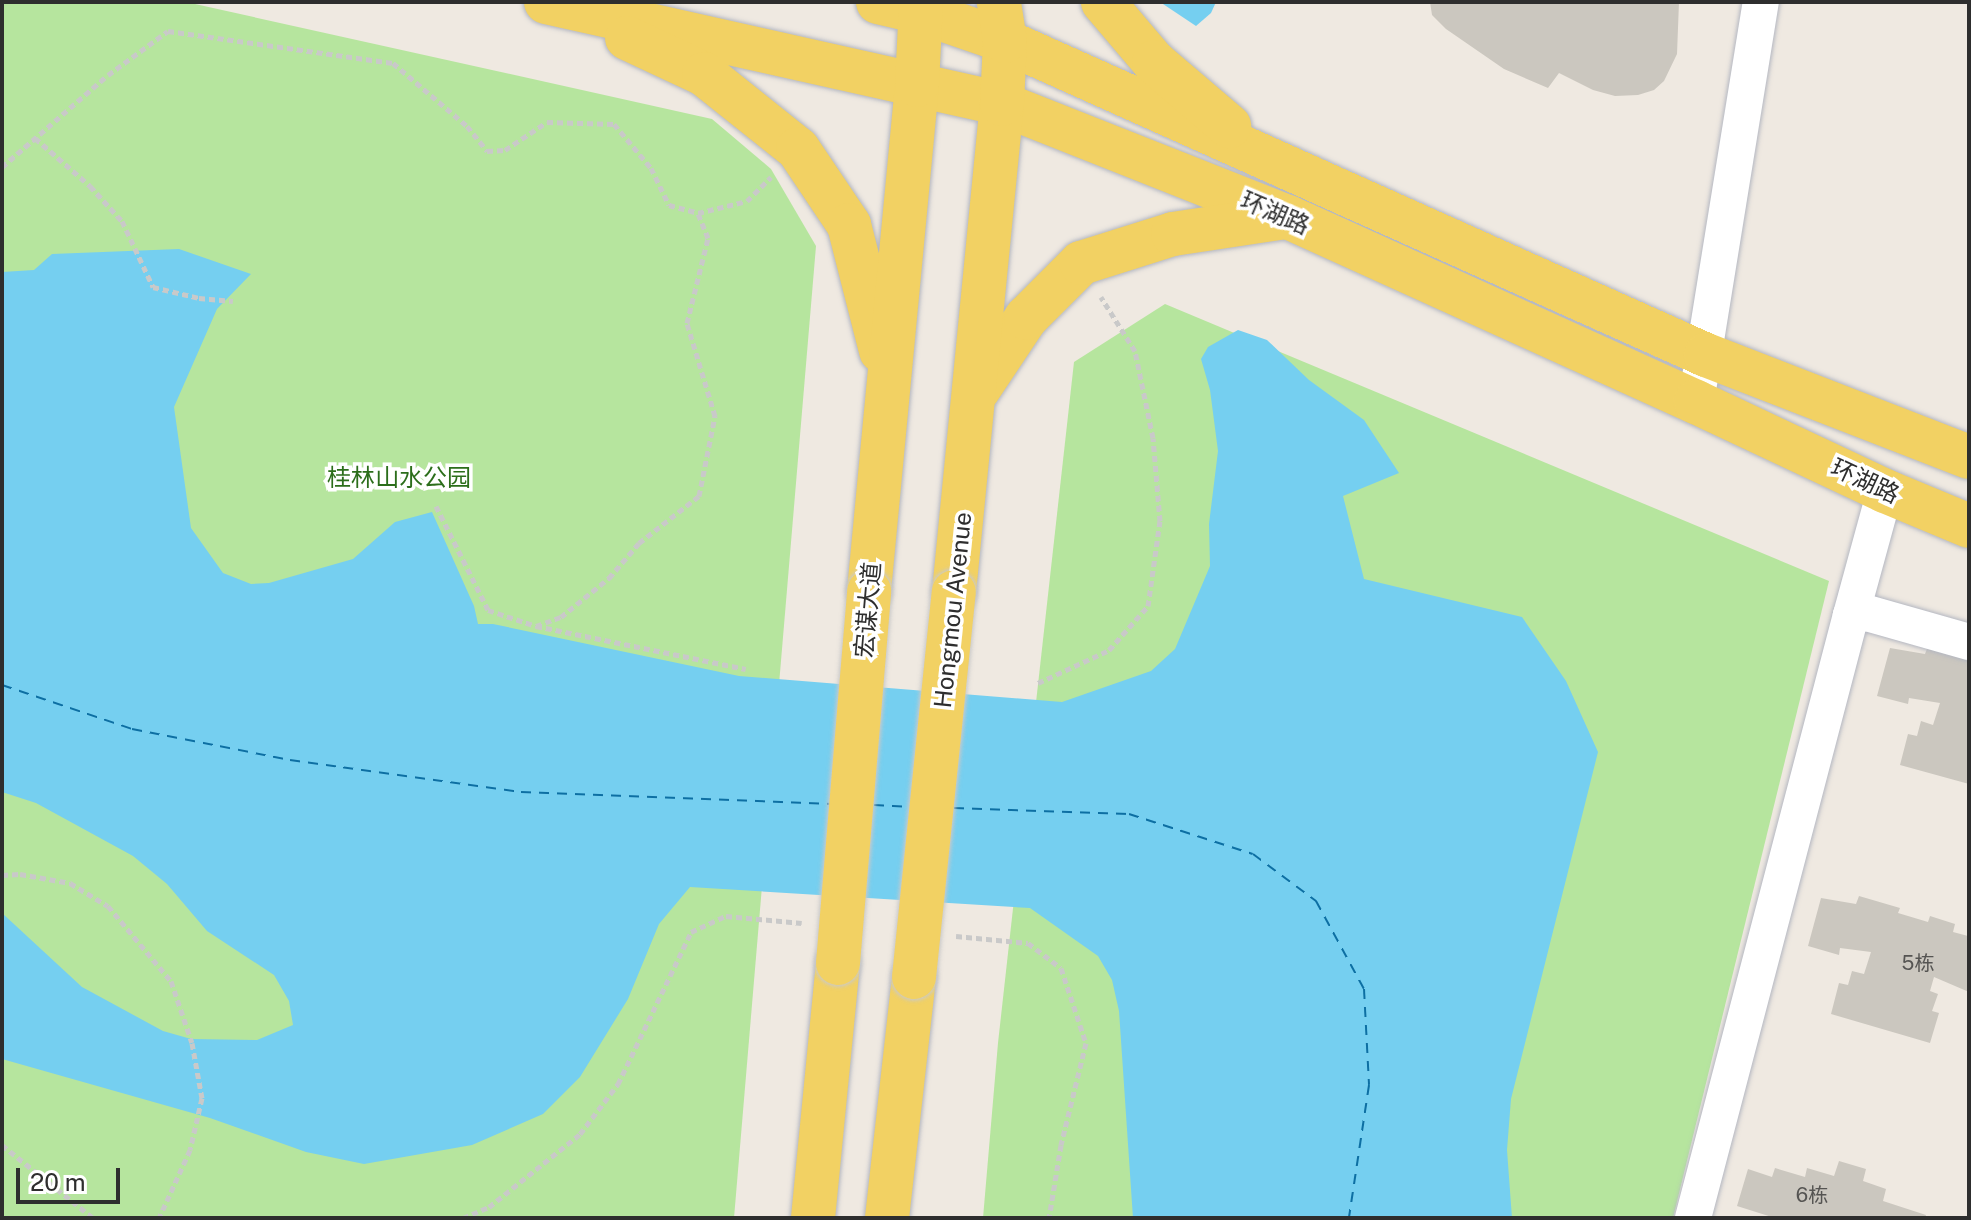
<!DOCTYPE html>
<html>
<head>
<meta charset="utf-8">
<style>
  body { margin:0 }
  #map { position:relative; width:1971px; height:1220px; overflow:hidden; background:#efe9e1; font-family:"Public Sans","Noto Sans SC",sans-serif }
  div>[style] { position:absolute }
  .green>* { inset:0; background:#b6e59e }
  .water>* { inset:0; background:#75cff0 }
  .ferry>* { height:2px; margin-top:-1px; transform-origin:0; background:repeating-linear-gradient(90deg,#0d6fa3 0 10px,transparent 0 18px) }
  .building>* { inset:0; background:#cbc7bf }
  .path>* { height:5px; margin-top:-2.5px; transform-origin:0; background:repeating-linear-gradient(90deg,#c9c9c9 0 6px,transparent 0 10px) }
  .roads { filter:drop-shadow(0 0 2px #b4b7c1) drop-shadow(0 0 2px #b4b7c1) }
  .minor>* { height:36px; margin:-18px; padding:0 18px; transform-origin:18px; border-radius:18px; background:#fff }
  .major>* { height:44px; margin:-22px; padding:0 22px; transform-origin:22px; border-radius:22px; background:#f2d163 }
  .bridges { filter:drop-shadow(0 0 2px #c9c9c9) drop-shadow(0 0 2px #c9c9c9) }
  .major-bridge>* { height:44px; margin:-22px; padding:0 22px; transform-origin:22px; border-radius:22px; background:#f2d163 }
  span { translate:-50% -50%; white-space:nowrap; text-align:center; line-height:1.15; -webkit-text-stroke:7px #fff; paint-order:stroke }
  .number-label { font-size:20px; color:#555452 }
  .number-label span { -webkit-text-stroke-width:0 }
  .street-label { font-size:24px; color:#2e2e2e }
  .park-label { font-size:24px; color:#2c6e1b }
  .frame { position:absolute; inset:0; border:4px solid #2e2e2e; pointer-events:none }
  .scale { position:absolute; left:16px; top:1168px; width:104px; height:36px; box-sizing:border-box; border:4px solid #2e2e2e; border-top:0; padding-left:10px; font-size:24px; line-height:28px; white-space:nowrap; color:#2e2e2e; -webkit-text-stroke:6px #fff; paint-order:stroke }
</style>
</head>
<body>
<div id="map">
  <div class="green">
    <i style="clip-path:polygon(2px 2px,186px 2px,712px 119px,771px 169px,816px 246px,734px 1218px,2px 1218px)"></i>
    <i style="clip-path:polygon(1165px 304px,1829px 581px,1673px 1218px,983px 1218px,998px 1043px,1074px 362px)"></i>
  </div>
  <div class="water">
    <i style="clip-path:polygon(1160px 2px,1216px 2px,1211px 13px,1196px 26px)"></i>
    <i style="clip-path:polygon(179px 249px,251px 274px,217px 309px,174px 407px,191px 528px,223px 573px,251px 584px,269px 583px,353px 559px,395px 522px,432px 512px,474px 606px,478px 624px,493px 624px,739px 676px,1062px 702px,1151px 671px,1175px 649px,1210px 566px,1209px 524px,1218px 451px,1210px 390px,1201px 359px,1208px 347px,1238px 330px,1267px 340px,1309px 380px,1364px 420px,1399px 473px,1343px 496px,1364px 579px,1522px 617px,1566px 681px,1598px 752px,1511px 1099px,1507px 1150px,1512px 1218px,1133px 1218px,1119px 1011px,1112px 980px,1098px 956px,1030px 908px,690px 887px,659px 924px,628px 999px,580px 1077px,543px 1114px,472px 1145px,364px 1164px,306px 1152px,210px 1118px,2px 1059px,2px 913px,82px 987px,163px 1031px,191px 1039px,257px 1040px,293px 1025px,289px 1001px,274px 975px,207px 931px,167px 884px,133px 856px,36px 803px,2px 792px,2px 272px,34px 270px,52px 254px)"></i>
  </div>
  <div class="ferry">
    <i style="left:2px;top:685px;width:137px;rotate:18.7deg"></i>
    <i style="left:132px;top:729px;width:161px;rotate:11.1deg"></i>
    <i style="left:290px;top:760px;width:233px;rotate:7.9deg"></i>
    <i style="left:521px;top:792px;width:311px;rotate:2.2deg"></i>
    <i style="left:874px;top:805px;width:38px;rotate:3deg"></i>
    <i style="left:954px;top:808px;width:175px;rotate:2deg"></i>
    <i style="left:1129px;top:814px;width:130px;rotate:17.9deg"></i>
    <i style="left:1253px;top:854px;width:79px;rotate:36.7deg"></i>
    <i style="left:1316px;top:901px;width:100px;rotate:61.4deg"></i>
    <i style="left:1364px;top:989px;width:96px;rotate:87deg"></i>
    <i style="left:1369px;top:1085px;width:134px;rotate:98.6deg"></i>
  </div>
  <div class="building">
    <i style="clip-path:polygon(1430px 2px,1679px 2px,1677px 54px,1664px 81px,1654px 90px,1638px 95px,1615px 96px,1593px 90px,1559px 73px,1548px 88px,1504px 69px,1446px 29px,1432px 15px)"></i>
    <i style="clip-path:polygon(1928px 646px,1969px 658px,1969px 784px,1900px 765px,1908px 734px,1917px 736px,1921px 721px,1933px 725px,1940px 703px,1909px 698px,1908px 704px,1877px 696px,1890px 648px,1925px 654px)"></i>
    <i style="clip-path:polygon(1859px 896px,1900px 908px,1898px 913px,1928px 922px,1930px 916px,1955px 924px,1953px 932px,1968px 936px,1969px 992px,1934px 977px,1930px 991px,1938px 994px,1932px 1011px,1939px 1013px,1930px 1043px,1831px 1014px,1839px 983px,1848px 985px,1852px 971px,1864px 974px,1871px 952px,1840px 948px,1839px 955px,1808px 946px,1821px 898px,1856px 904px)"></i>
    <i style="clip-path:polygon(1839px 1161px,1866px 1169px,1863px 1181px,1886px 1189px,1883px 1201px,1926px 1215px,1925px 1218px,1775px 1218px,1737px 1206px,1748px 1169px,1772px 1177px,1775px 1168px,1805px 1177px,1807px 1168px,1834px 1176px)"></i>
  </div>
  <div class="path">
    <i style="left:35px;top:138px;width:73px;rotate:41.1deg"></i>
    <i style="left:90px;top:186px;width:47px;rotate:47.6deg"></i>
    <i style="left:122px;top:221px;width:73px;rotate:64.8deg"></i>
    <i style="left:153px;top:287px;width:47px;rotate:13.4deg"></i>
    <i style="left:199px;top:298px;width:34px;rotate:5deg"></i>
    <i style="left:2px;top:167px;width:140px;rotate:-41deg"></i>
    <i style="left:108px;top:75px;width:74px;rotate:-36.3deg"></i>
    <i style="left:168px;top:31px;width:227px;rotate:8.1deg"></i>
    <i style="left:393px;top:63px;width:97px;rotate:40.4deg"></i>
    <i style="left:467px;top:126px;width:32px;rotate:51deg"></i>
    <i style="left:487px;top:151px;width:18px;rotate:-3deg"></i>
    <i style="left:505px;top:150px;width:50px;rotate:-33.7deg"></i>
    <i style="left:547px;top:122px;width:67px;rotate:1.7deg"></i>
    <i style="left:614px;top:124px;width:57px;rotate:49.9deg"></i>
    <i style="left:651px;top:168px;width:41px;rotate:64.1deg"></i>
    <i style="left:669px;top:205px;width:30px;rotate:15deg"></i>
    <i style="left:698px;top:213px;width:50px;rotate:-13.8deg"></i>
    <i style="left:747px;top:201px;width:34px;rotate:-45deg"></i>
    <i style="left:436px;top:506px;width:116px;rotate:63.4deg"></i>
    <i style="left:488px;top:610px;width:51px;rotate:18.4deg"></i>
    <i style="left:536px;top:626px;width:214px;rotate:11.6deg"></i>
    <i style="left:536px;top:626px;width:27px;rotate:-20deg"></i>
    <i style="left:561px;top:617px;width:62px;rotate:-39.1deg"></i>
    <i style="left:609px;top:578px;width:46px;rotate:-49.4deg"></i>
    <i style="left:639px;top:543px;width:76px;rotate:-38.1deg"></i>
    <i style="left:699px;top:496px;width:82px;rotate:-78.7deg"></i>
    <i style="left:715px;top:416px;width:97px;rotate:-106.8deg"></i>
    <i style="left:687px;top:323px;width:88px;rotate:-76.1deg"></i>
    <i style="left:708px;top:238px;width:27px;rotate:-112deg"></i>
    <i style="left:1038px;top:683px;width:78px;rotate:-24.9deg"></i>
    <i style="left:1109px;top:650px;width:59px;rotate:-48.4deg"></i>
    <i style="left:1148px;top:606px;width:86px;rotate:-82deg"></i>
    <i style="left:1160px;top:521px;width:83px;rotate:-94.8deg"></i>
    <i style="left:1153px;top:438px;width:89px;rotate:-101.7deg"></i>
    <i style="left:1135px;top:351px;width:64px;rotate:-122.2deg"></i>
    <i style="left:2px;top:875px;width:18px;rotate:-3deg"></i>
    <i style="left:20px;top:874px;width:51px;rotate:10.2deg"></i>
    <i style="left:70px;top:883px;width:44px;rotate:31.2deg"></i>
    <i style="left:108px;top:906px;width:98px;rotate:50deg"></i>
    <i style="left:171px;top:981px;width:65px;rotate:71.3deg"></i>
    <i style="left:192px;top:1043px;width:56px;rotate:79.7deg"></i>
    <i style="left:202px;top:1098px;width:53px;rotate:103deg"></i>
    <i style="left:190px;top:1150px;width:75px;rotate:114.5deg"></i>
    <i style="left:956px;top:936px;width:72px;rotate:5.6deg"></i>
    <i style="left:1028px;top:943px;width:41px;rotate:37.1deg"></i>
    <i style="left:1061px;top:968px;width:79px;rotate:71.6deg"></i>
    <i style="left:1086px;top:1043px;width:105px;rotate:103.8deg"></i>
    <i style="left:1061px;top:1145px;width:74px;rotate:99.3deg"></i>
    <i style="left:2px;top:1145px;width:117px;rotate:38.7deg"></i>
    <i style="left:463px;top:1218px;width:28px;rotate:-23deg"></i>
    <i style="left:489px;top:1207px;width:117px;rotate:-38.7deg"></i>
    <i style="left:580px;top:1134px;width:63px;rotate:-52.8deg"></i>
    <i style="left:618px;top:1084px;width:169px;rotate:-64.3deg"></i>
    <i style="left:691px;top:932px;width:38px;rotate:-25deg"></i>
    <i style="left:726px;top:916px;width:76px;rotate:5.3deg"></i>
  </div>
  <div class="roads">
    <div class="minor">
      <i style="left:1696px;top:402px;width:405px;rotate:-80.8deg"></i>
      <i style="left:1851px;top:615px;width:129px;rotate:-74.7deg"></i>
      <i style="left:1693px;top:1218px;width:623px;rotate:-75.32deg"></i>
      <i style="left:1851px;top:615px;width:16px;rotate:-7deg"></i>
      <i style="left:1867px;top:613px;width:106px;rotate:15.9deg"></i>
    </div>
    <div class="major">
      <i style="left:546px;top:2px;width:467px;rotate:12.6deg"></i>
      <i style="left:1002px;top:104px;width:308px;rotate:21.6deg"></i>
      <i style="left:1288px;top:217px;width:448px;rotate:24.4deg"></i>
      <i style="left:1696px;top:402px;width:209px;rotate:25.2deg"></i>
      <i style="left:1885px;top:491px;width:91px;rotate:22.6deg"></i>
      <i style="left:878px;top:2px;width:44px;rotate:13.1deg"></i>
      <i style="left:921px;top:12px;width:89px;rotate:19deg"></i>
      <i style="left:1005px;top:41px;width:768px;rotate:24.13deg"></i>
      <i style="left:1706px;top:355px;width:282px;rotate:21.2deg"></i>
      <i style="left:1103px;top:2px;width:79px;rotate:49.6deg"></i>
      <i style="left:1154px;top:62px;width:99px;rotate:40.5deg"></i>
      <i style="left:627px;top:38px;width:85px;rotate:25.1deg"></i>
      <i style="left:704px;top:74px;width:120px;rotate:38.6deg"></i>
      <i style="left:798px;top:149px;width:92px;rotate:56.1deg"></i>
      <i style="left:849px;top:225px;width:130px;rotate:75.7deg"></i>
      <i style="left:978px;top:390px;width:87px;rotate:-56.3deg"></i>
      <i style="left:1026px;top:318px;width:78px;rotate:-45deg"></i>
      <i style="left:1081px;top:263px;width:96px;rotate:-17.5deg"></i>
      <i style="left:1173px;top:234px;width:114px;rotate:-8.6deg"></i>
      <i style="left:869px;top:591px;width:508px;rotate:-84.58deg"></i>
      <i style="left:917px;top:85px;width:83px;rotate:-87.2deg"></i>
      <i style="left:954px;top:592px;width:490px;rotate:-84.4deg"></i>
      <i style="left:1002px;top:104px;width:63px;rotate:-87.3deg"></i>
      <i style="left:1005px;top:41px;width:39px;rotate:-99deg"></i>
      <i style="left:813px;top:1218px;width:256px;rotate:-84.4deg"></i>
      <i style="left:887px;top:1218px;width:243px;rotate:-83.6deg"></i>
    </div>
  </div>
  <div class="bridges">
    <div class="major-bridge">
      <i style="left:838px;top:963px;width:373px;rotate:-85.2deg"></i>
      <i style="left:914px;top:977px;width:387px;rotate:-84.1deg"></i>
    </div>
  </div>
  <div class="number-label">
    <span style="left:1918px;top:963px">5栋</span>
    <span style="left:1812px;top:1195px">6栋</span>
  </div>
  <div class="street-label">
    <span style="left:1275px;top:213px;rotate:23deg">环湖路</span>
    <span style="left:1865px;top:481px;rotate:25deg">环湖路</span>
    <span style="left:868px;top:610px;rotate:-85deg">宏谋大道</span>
    <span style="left:953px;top:610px;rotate:-84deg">Hongmou Avenue</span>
  </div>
  <div class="park-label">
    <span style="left:399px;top:478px">桂林山水公园</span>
  </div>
  <div class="frame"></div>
  <div class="scale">20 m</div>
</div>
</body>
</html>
